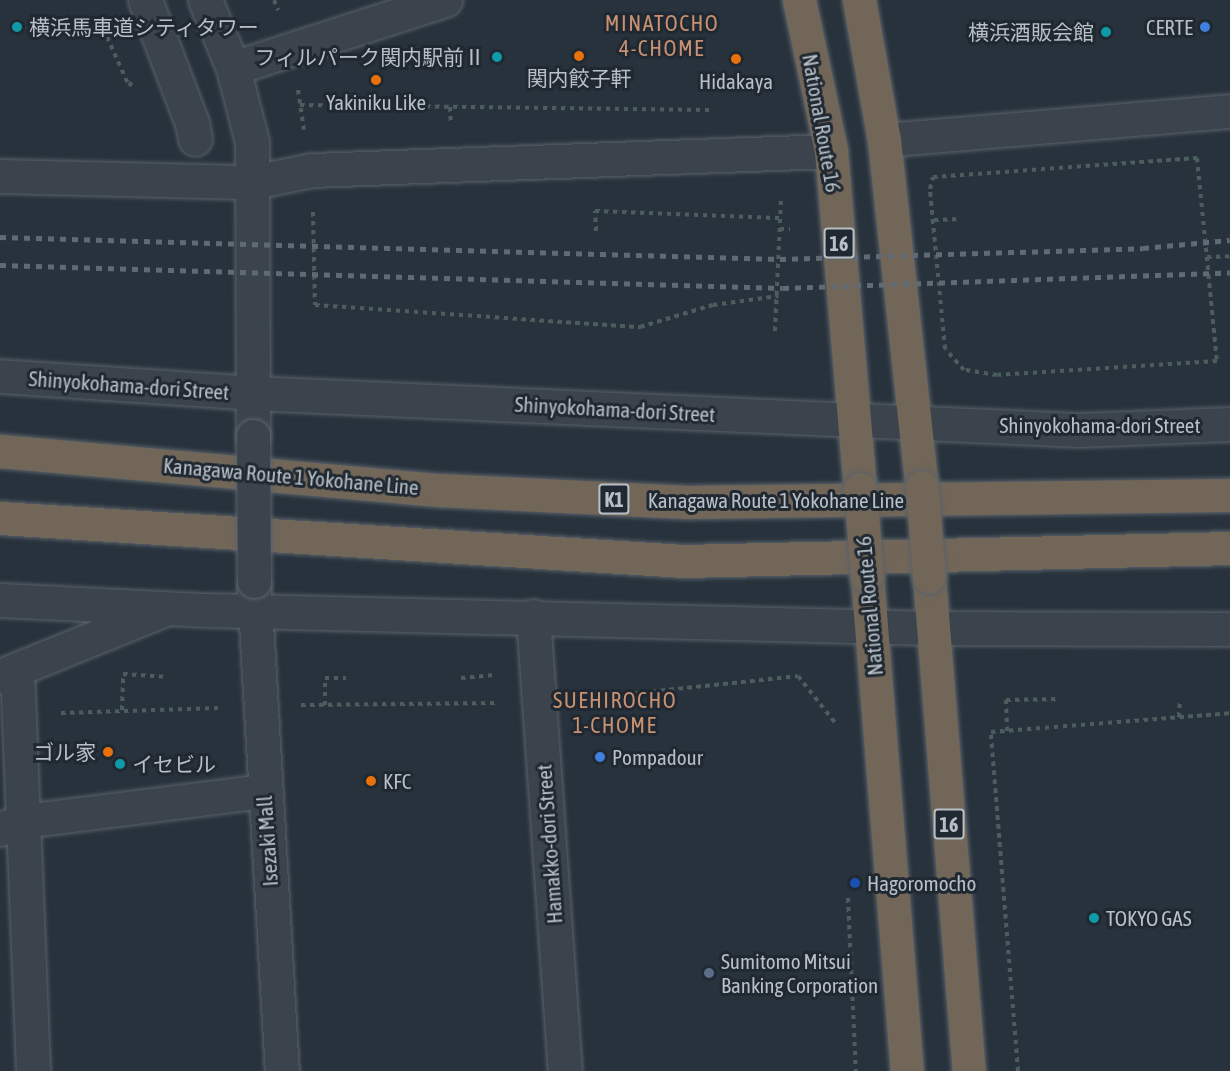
<!DOCTYPE html>
<html>
<head>
<meta charset="utf-8">
<style>
  body { margin:0 }
  #map { position:relative; width:1230px; height:1071px; overflow:hidden; background:#28323c; font-family:"Asap Condensed","Noto Sans JP",sans-serif }
  div>[style] { position:absolute }
  .path>* { height:4px; margin-top:-2px; transform-origin:0; background:repeating-linear-gradient(90deg,#4c5d5e 0 4.5px,transparent 0 9px) }
  .roads { filter:drop-shadow(0 0 2px #59626a) drop-shadow(0 0 2px #59626a) }
  .minor>* { height:33px; margin:-16.5px; padding:0 16.5px; transform-origin:16.5px; border-radius:16.5px; background:#3b444d }
  .highway>* { height:33px; margin:-16.5px; padding:0 16.5px; transform-origin:16.5px; border-radius:16.5px; background:#726659 }
  .rail>* { height:4.5px; margin-top:-2.25px; transform-origin:0; background:repeating-linear-gradient(90deg,#606a75 0 6px,transparent 0 12px) }
  .bridges { filter:drop-shadow(0 0 2px #59626a) drop-shadow(0 0 2px #59626a) }
  .minor-bridge>* { height:33px; margin:-16.5px; padding:0 16.5px; transform-origin:16.5px; border-radius:16.5px; background:#3b444d }
  .highway-bridge>* { height:33px; margin:-16.5px; padding:0 16.5px; transform-origin:16.5px; border-radius:16.5px; background:#726659 }
  .dots>* { width:16px; height:16px; translate:-50% -50%; box-sizing:border-box; border:3px solid #202932; border-radius:50% }
  span { translate:-50% -50%; white-space:nowrap; text-align:center; line-height:1.15; -webkit-text-stroke:6px #202932; paint-order:stroke }
  .shield-label span { padding:2px 4px; background:#202932; border:2px solid; border-radius:4px; -webkit-text-stroke-width:0 }
  .shield-label { font-size:20px; color:#b8bfc7; font-weight:700 }
  .poi-label { font-size:21px; color:#b8bfc7 }
  .left { translate:0 -50%; text-align:left }
  .right { translate:-100% -50%; text-align:right }
  .street-label { font-size:21px; color:#b8bfc7 }
  .neighbourhood-label { font-size:22px; color:#c89172; letter-spacing:1.5px }
</style>
</head>
<body>
<div id="map">
  <div class="path">
    <i style="left:274px;top:0;width:11px;rotate:68deg"></i>
    <i style="left:107px;top:37px;width:54px;rotate:65.8deg"></i>
    <i style="left:129px;top:86px;width:5px;rotate:-53deg"></i>
    <i style="left:298px;top:90px;width:40px;rotate:81.5deg"></i>
    <i style="left:300px;top:105px;width:412px;rotate:0.7deg"></i>
    <i style="left:450px;top:107px;width:17px;rotate:87deg"></i>
    <i style="left:1197px;top:158px;width:204px;rotate:84.4deg"></i>
    <i style="left:1217px;top:361px;width:220px;rotate:176.4deg"></i>
    <i style="left:997px;top:375px;width:33px;rotate:-171deg"></i>
    <i style="left:964px;top:370px;width:28px;rotate:-132deg"></i>
    <i style="left:945px;top:349px;width:161px;rotate:-95.4deg"></i>
    <i style="left:930px;top:189px;width:12px;rotate:-76deg"></i>
    <i style="left:933px;top:177px;width:265px;rotate:-4.1deg"></i>
    <i style="left:313px;top:212px;width:93px;rotate:88.8deg"></i>
    <i style="left:315px;top:305px;width:326px;rotate:3.9deg"></i>
    <i style="left:640px;top:327px;width:76px;rotate:-16.8deg"></i>
    <i style="left:713px;top:305px;width:66px;rotate:-7.9deg"></i>
    <i style="left:934px;top:220px;width:26px;rotate:-2deg"></i>
    <i style="left:780px;top:229px;width:10px"></i>
    <i style="left:596px;top:231px;width:20px;rotate:-93deg"></i>
    <i style="left:595px;top:211px;width:185px;rotate:2.2deg"></i>
    <i style="left:1207px;top:257px;width:23px;rotate:-2deg"></i>
    <i style="left:775px;top:331px;width:131px;rotate:-87.4deg"></i>
    <i style="left:461px;top:678px;width:36px;rotate:-5deg"></i>
    <i style="left:580px;top:699px;width:219px;rotate:-6deg"></i>
    <i style="left:798px;top:676px;width:61px;rotate:51.6deg"></i>
    <i style="left:301px;top:705px;width:197px;rotate:-0.6deg"></i>
    <i style="left:325px;top:705px;width:27px;rotate:-90deg"></i>
    <i style="left:325px;top:678px;width:21px"></i>
    <i style="left:122px;top:710px;width:36px;rotate:-88deg"></i>
    <i style="left:123px;top:674px;width:45px;rotate:3.8deg"></i>
    <i style="left:61px;top:713px;width:158px;rotate:-1.8deg"></i>
    <i style="left:1179px;top:717px;width:17px;rotate:-87deg"></i>
    <i style="left:1007px;top:731px;width:31px;rotate:-92deg"></i>
    <i style="left:1006px;top:700px;width:54px;rotate:-1.1deg"></i>
    <i style="left:848px;top:898px;width:173px;rotate:87.4deg"></i>
    <i style="left:1018px;top:1071px;width:340px;rotate:-94.6deg"></i>
    <i style="left:991px;top:732px;width:240px;rotate:-4.5deg"></i>
  </div>
  <div class="roads">
    <div class="minor">
      <i style="left:145px;top:0;width:132px;rotate:69.1deg"></i>
      <i style="left:192px;top:123px;width:16px;rotate:79deg"></i>
      <i style="left:205px;top:0;width:74px;rotate:67.6deg"></i>
      <i style="left:233px;top:68px;width:76px;rotate:75.6deg"></i>
      <i style="left:252px;top:142px;width:294px;rotate:89.8deg"></i>
      <i style="left:233px;top:68px;width:223px;rotate:-17.8deg"></i>
      <i style="left:884px;top:140px;width:347px;rotate:-4.8deg"></i>
      <i style="left:0;top:176px;width:253px;rotate:1.4deg"></i>
      <i style="left:253px;top:182px;width:60px;rotate:-11.5deg"></i>
      <i style="left:312px;top:170px;width:519px;rotate:-2.1deg"></i>
      <i style="left:0;top:376px;width:254px;rotate:3.8deg"></i>
      <i style="left:253px;top:393px;width:827px;rotate:2.56deg"></i>
      <i style="left:1079px;top:430px;width:151px;rotate:-2.3deg"></i>
      <i style="left:254px;top:588px;width:484px;rotate:86.7deg"></i>
      <i style="left:0;top:600px;width:207px;rotate:2.8deg"></i>
      <i style="left:207px;top:610px;width:726px;rotate:1.42deg"></i>
      <i style="left:933px;top:628px;width:297px;rotate:0.2deg"></i>
      <i style="left:533px;top:616px;width:456px;rotate:86deg"></i>
      <i style="left:17px;top:671px;width:400px;rotate:87.7deg"></i>
      <i style="left:0;top:676px;width:173px;rotate:-22.1deg"></i>
      <i style="left:0;top:829px;width:24px;rotate:-19deg"></i>
      <i style="left:23px;top:821px;width:243px;rotate:-7.1deg"></i>
    </div>
    <div class="highway">
      <i style="left:799px;top:0;width:154px;rotate:78deg"></i>
      <i style="left:831px;top:151px;width:339px;rotate:85.1deg"></i>
      <i style="left:859px;top:0;width:142px;rotate:79.9deg"></i>
      <i style="left:884px;top:140px;width:349px;rotate:83.8deg"></i>
      <i style="left:0;top:451px;width:441px;rotate:5.1deg"></i>
      <i style="left:439px;top:490px;width:247px;rotate:2.8deg"></i>
      <i style="left:686px;top:502px;width:544px;rotate:-0.74deg"></i>
      <i style="left:0;top:518px;width:685px;rotate:3.6deg"></i>
      <i style="left:684px;top:561px;width:546px;rotate:-1.36deg"></i>
      <i style="left:867px;top:576px;width:497px;rotate:85.4deg"></i>
      <i style="left:929px;top:577px;width:496px;rotate:85.4deg"></i>
    </div>
  </div>
  <div class="rail">
    <i style="left:0;top:237px;width:780px;rotate:1.62deg"></i>
    <i style="left:780px;top:259px;width:363px;rotate:-1.7deg"></i>
    <i style="left:1143px;top:248px;width:87px;rotate:-5.3deg"></i>
    <i style="left:0;top:265px;width:783px;rotate:1.68deg"></i>
    <i style="left:783px;top:288px;width:447px;rotate:-2deg"></i>
  </div>
  <div class="bridges">
    <div class="minor-bridge">
      <i style="left:253px;top:436px;width:145px;rotate:89.6deg"></i>
    </div>
    <div class="highway-bridge">
      <i style="left:922px;top:487px;width:90px;rotate:85.6deg"></i>
      <i style="left:860px;top:489px;width:87px;rotate:85.4deg"></i>
    </div>
  </div>
  <div class="dots">
    <i style="left:17px;top:27px;background:#0f9aa8"></i>
    <i style="left:1205px;top:27px;background:#3f7fe0"></i>
    <i style="left:1106px;top:32px;background:#0f9aa8"></i>
    <i style="left:579px;top:56px;background:#e8710a"></i>
    <i style="left:497px;top:57px;background:#0f9aa8"></i>
    <i style="left:736px;top:59px;background:#e8710a"></i>
    <i style="left:376px;top:80px;background:#e8710a"></i>
    <i style="left:108px;top:752px;background:#e8710a"></i>
    <i style="left:600px;top:757px;background:#3f7fe0"></i>
    <i style="left:120px;top:764px;background:#0f9aa8"></i>
    <i style="left:371px;top:781px;background:#e8710a"></i>
    <i style="left:855px;top:883px;background:#1a4fb4"></i>
    <i style="left:1094px;top:918px;background:#0f9aa8"></i>
    <i style="left:709px;top:973px;background:#5c6f8a"></i>
  </div>
  <div class="shield-label">
    <span style="left:839px;top:243px">16</span>
    <span style="left:614px;top:499px">K1</span>
    <span style="left:949px;top:824px">16</span>
  </div>
  <div class="poi-label">
    <span class="left" style="left:29px;top:27px">横浜馬車道シティタワー</span>
    <span class="right" style="left:1193px;top:27px">CERTE</span>
    <span class="right" style="left:1094px;top:32px">横浜酒販会館</span>
    <span class="right" style="left:485px;top:57px">フィルパーク関内駅前Ⅱ</span>
    <span style="left:579px;top:78px">関内餃子軒</span>
    <span style="left:736px;top:81px">Hidakaya</span>
    <span style="left:376px;top:102px">Yakiniku Like</span>
    <span class="right" style="left:96px;top:752px">ゴル家</span>
    <span class="left" style="left:612px;top:757px">Pompadour</span>
    <span class="left" style="left:132px;top:764px">イセビル</span>
    <span class="left" style="left:383px;top:781px">KFC</span>
    <span class="left" style="left:867px;top:883px">Hagoromocho</span>
    <span class="left" style="left:1106px;top:918px">TOKYO GAS</span>
    <span class="left" style="left:721px;top:973px">Sumitomo Mitsui<br>Banking Corporation</span>
  </div>
  <div class="street-label">
    <span style="left:822px;top:123px;rotate:80deg">National Route 16</span>
    <span style="left:129px;top:385px;rotate:4deg">Shinyokohama-dori Street</span>
    <span style="left:615px;top:409px;rotate:3deg">Shinyokohama-dori Street</span>
    <span style="left:1100px;top:425px">Shinyokohama-dori Street</span>
    <span style="left:291px;top:476px;rotate:5deg">Kanagawa Route 1 Yokohane Line</span>
    <span style="left:776px;top:500px">Kanagawa Route 1 Yokohane Line</span>
    <span style="left:869px;top:606px;rotate:-95deg">National Route 16</span>
    <span style="left:267px;top:841px;rotate:-94deg">Isezaki Mall</span>
    <span style="left:549px;top:844px;rotate:-94deg">Hamakko-dori Street</span>
  </div>
  <div class="neighbourhood-label">
    <span style="left:662px;top:36px">MINATOCHO<br>4-CHOME</span>
    <span style="left:615px;top:713px">SUEHIROCHO<br>1-CHOME</span>
  </div>
</div>
</body>
</html>
